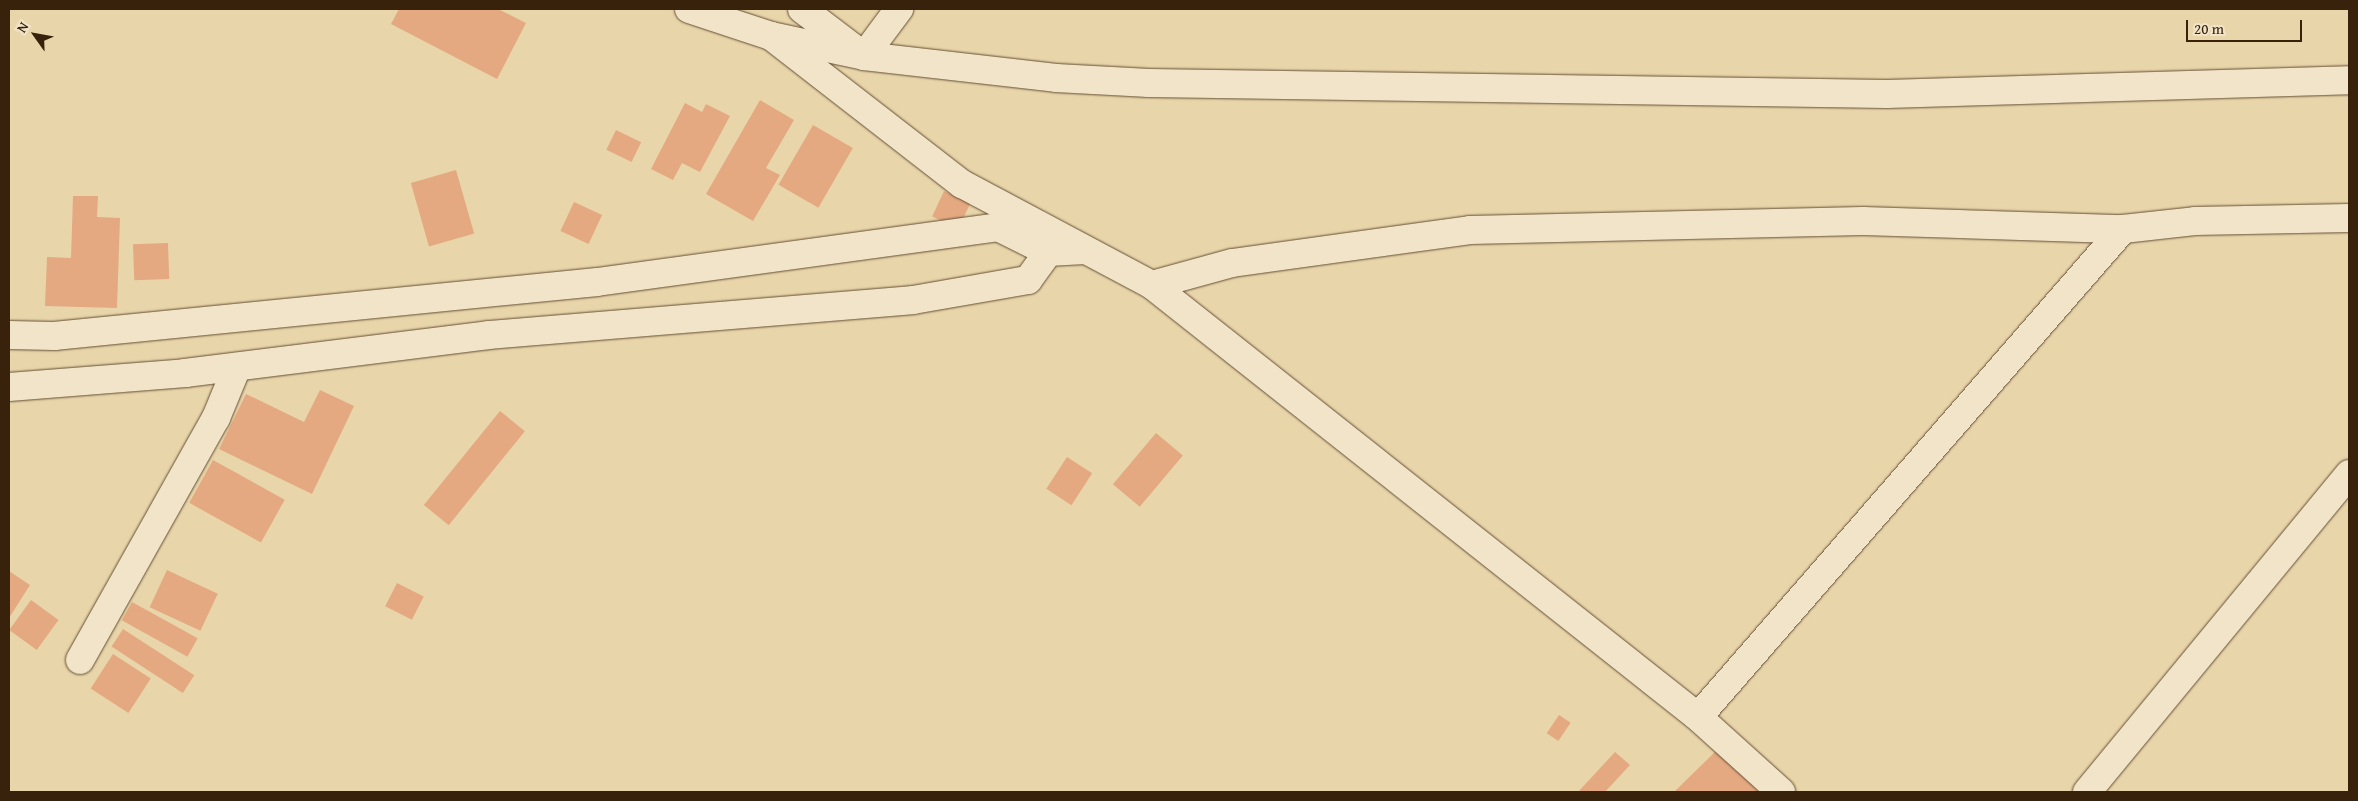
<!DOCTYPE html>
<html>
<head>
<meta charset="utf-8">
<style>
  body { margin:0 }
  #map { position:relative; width:2358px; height:801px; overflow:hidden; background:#e9d5aa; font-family:"Gentium Book Plus",serif }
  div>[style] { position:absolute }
  .building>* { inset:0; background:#e4a981; transform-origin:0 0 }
  .roads { filter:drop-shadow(0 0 1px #644f34) drop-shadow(0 0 1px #644f34) }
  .minor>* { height:28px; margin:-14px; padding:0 14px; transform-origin:14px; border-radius:14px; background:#f1e4c8 }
  .secondary>* { height:28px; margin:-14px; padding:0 14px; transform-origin:14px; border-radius:14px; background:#f1e4c8 }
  span { translate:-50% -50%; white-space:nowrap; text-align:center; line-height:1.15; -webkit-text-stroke:4.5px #f1e4c8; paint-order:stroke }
  .frame { position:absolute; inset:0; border:10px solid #38220c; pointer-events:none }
  .north { position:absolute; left:10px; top:10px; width:50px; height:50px; -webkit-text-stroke:4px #f1e4c8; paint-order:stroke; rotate:302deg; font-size:14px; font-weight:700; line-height:20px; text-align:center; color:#38220c }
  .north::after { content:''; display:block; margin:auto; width:18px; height:22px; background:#38220c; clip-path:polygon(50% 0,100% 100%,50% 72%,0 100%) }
  .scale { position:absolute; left:2186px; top:20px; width:116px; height:22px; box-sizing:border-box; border:2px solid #38220c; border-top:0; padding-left:6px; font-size:15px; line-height:18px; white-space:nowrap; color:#38220c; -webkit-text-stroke:4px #f1e4c8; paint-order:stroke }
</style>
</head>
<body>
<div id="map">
  <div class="building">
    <i style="clip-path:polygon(399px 9px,498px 9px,526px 23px,497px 79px,391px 24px)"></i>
    <i style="clip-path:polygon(760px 100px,794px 120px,766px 168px,780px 175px,753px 221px,706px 194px)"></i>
    <i style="clip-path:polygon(685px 103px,702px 112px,706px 104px,730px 116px,700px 172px,682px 163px,673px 180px,651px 169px)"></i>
    <i style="left:813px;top:125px;width:46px;height:69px;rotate:30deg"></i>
    <i style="left:616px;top:130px;width:28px;height:22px;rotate:26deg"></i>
    <i style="left:456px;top:170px;width:66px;height:47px;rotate:74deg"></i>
    <i style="left:944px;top:191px;width:29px;height:28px;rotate:25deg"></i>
    <i style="clip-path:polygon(73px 196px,98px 196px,97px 217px,120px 218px,117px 308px,45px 306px,47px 257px,71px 258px)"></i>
    <i style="left:574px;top:202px;width:31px;height:32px;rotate:25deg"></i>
    <i style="left:168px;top:243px;width:36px;height:35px;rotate:88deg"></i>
    <i style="clip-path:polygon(320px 390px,354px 406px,312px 494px,219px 449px,246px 394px,304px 422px)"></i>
    <i style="left:500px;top:411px;width:32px;height:121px;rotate:39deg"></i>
    <i style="left:1156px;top:433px;width:35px;height:67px;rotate:40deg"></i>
    <i style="left:1067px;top:457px;width:30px;height:38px;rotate:33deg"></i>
    <i style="left:213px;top:460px;width:82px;height:49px;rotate:29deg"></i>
    <i style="left:167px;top:570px;width:56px;height:41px;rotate:25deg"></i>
    <i style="clip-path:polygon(9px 571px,30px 585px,9px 618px)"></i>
    <i style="left:397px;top:583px;width:30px;height:26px;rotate:27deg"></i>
    <i style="left:31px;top:600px;width:34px;height:37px;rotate:36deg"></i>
    <i style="left:132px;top:602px;width:75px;height:21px;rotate:29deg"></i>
    <i style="left:123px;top:629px;width:85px;height:21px;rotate:33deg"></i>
    <i style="left:113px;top:654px;width:45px;height:41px;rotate:33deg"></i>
    <i style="left:1559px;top:715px;width:14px;height:22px;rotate:34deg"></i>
    <i style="clip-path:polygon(1717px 750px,1759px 792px,1674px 792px)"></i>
    <i style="clip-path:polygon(1615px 752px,1630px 765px,1605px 792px,1578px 792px)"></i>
  </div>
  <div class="roads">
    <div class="minor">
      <i style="left:802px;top:9px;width:78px;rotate:37.2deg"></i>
      <i style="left:864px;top:56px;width:59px;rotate:-53.3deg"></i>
      <i style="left:771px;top:36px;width:242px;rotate:37.8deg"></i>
      <i style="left:962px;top:184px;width:215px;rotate:28deg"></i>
      <i style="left:1152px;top:285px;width:696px;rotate:38.35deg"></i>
      <i style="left:1698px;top:717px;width:112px;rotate:42.1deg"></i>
      <i style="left:1152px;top:285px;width:83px;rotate:-15.4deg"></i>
      <i style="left:1232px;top:263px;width:240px;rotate:-7.9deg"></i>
      <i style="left:1470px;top:230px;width:393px;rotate:-1.3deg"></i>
      <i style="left:1863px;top:221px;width:260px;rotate:1.8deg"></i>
      <i style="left:2123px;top:229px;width:72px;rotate:-6.3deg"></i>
      <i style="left:2195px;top:221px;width:154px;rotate:-1.1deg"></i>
      <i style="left:9px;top:335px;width:45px;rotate:1.3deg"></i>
      <i style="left:54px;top:336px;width:546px;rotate:-5.68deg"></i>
      <i style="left:597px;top:282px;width:405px;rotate:-7.8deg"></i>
      <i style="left:998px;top:227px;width:56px;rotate:26.6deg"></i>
      <i style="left:1048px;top:252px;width:37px;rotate:-3deg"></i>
      <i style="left:9px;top:387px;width:177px;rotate:-4.5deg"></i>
      <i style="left:185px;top:373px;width:306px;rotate:-7.1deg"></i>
      <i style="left:489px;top:335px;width:425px;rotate:-4.7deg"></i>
      <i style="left:913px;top:300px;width:117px;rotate:-9.9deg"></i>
      <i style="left:1028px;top:280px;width:34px;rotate:-54deg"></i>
      <i style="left:80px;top:660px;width:278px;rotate:-60.7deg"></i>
      <i style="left:216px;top:418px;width:55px;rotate:-67.6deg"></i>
      <i style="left:1698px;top:717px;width:647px;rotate:-48.95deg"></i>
      <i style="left:2087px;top:792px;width:412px;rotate:-50.5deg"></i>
    </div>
    <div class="secondary">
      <i style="left:689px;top:9px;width:86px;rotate:18.2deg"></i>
      <i style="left:771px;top:36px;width:95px;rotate:12.1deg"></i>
      <i style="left:864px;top:56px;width:193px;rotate:6.5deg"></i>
      <i style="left:1056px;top:78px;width:93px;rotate:3.1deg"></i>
      <i style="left:1149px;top:83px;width:738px;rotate:0.85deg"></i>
      <i style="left:1887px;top:94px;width:462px;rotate:-1.7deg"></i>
    </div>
  </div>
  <div class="frame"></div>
  <div class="north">N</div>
  <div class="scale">20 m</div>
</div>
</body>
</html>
